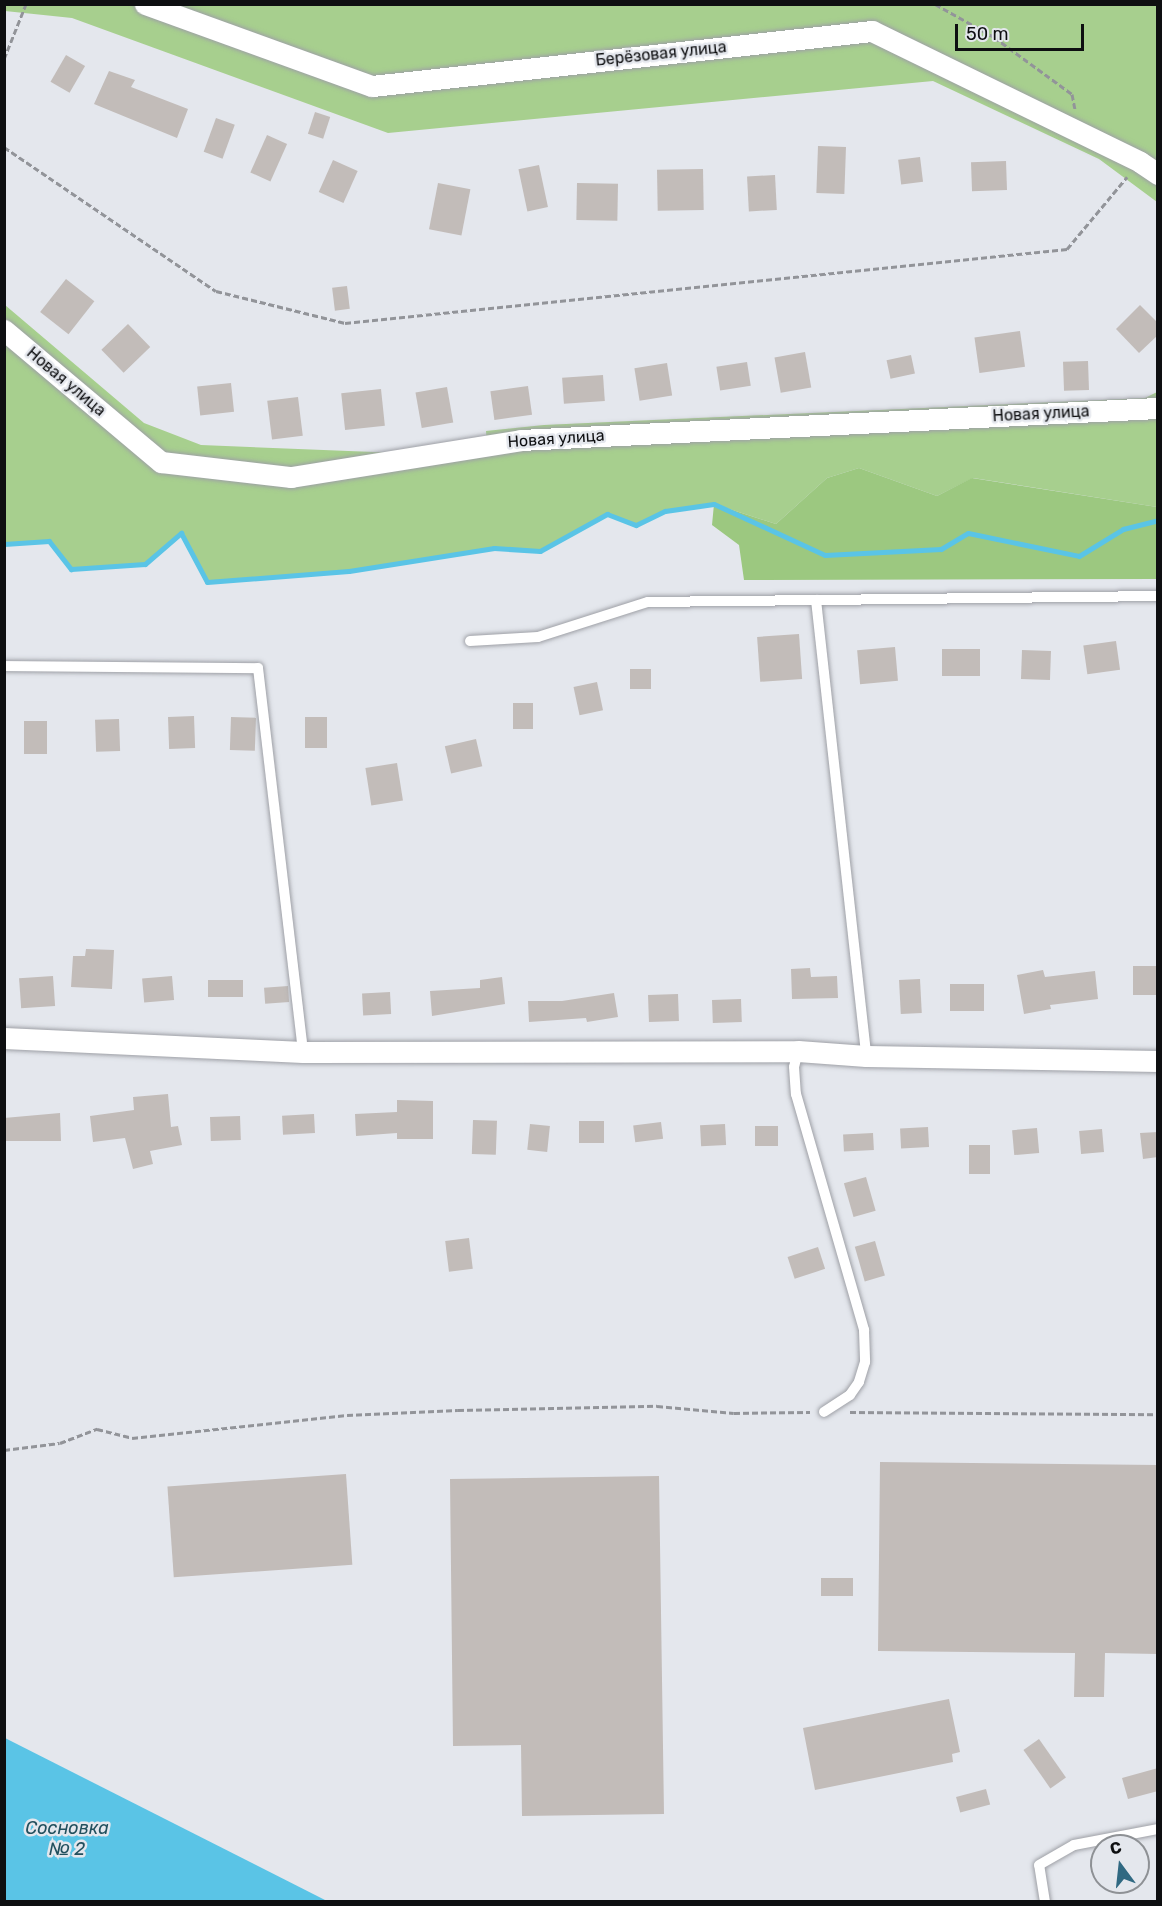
<!DOCTYPE html>
<html>
<head>
<meta charset="utf-8">
<style>
  body { margin:0 }
  #map { position:relative; width:1162px; height:1906px; overflow:hidden; background:#e4e7ed; font-family:Rubik,sans-serif }
  div>[style] { position:absolute }
  .green>* { inset:0; background:#a7cf8e }
  .forest>* { inset:0; background:#9cc880 }
  .water>* { inset:0; background:#5ac4e6 }
  .stream>* { height:5px; margin:-2.5px; padding:0 2.5px; transform-origin:2.5px; border-radius:2.5px; background:#5ac4e6 }
  .building>* { inset:0; background:#c2bcb9; transform-origin:0 0 }
  .path>* { height:3px; margin-top:-1.5px; transform-origin:0; background:repeating-linear-gradient(90deg,#929499 0 6px,transparent 0 9px) }
  .roads { filter:drop-shadow(0 0 2px #9ea0a6) drop-shadow(0 0 2px #9ea0a6) }
  .lane>* { height:10px; margin:-5px; padding:0 5px; transform-origin:5px; border-radius:5px; background:#fff }
  .street>* { height:21px; margin:-10.5px; padding:0 10.5px; transform-origin:10.5px; border-radius:10.5px; background:#fff }
  span { translate:-50% -50%; white-space:nowrap; text-align:center; line-height:1.15; -webkit-text-stroke:5px #e4e7ed; paint-order:stroke }
  .street-label { font-size:16px; color:#0e0f11 }
  .water-label { font-size:18px; color:#22505e; font-style:italic }
  .frame { position:absolute; inset:0; border:6px solid #0e0f11; pointer-events:none }
  .north { position:absolute; left:1090px; top:1834px; width:60px; height:60px; box-sizing:border-box; background:#e4e7ed; border:2px solid #8e9195; border-radius:50%; rotate:345deg; font-size:16px; font-weight:700; line-height:24px; text-align:center; color:#0e0f11 }
  .north::after { content:''; display:block; margin:auto; width:21px; height:27px; background:#306982; clip-path:polygon(50% 0,100% 100%,50% 72%,0 100%) }
  .scale { position:absolute; left:955px; top:24px; width:129px; height:27px; box-sizing:border-box; border:3px solid #0e0f11; border-top:0; padding-left:8px; font-size:18px; line-height:21px; white-space:nowrap; color:#0e0f11; -webkit-text-stroke:4px #e4e7ed; paint-order:stroke }
</style>
</head>
<body>
<div id="map">
  <div class="green">
    <i style="clip-path:polygon(4px 5px,1157px 5px,1157px 202px,1099px 159px,933px 81px,388px 133px,72px 18px,5px 11px)"></i>
    <i style="clip-path:polygon(5px 305px,144px 423px,201px 445px,399px 453px,487px 445px,486px 431px,544px 425px,1145px 398px,1157px 392px,1157px 507px,973px 478px,937px 496px,859px 468px,827px 478px,776px 524px,714px 504px,665px 511px,636px 525px,607px 514px,540px 551px,494px 548px,349px 571px,207px 582px,181px 534px,145px 564px,71px 569px,49px 541px,5px 544px)"></i>
  </div>
  <div class="forest">
    <i style="clip-path:polygon(859px 468px,937px 496px,972px 478px,1157px 507px,1157px 579px,744px 580px,739px 545px,712px 525px,714px 504px,776px 524px,827px 478px)"></i>
  </div>
  <div class="water">
    <i style="clip-path:polygon(5px 1738px,327px 1901px,5px 1901px)"></i>
  </div>
  <div class="stream">
    <i style="left:4px;top:544px;width:45px;rotate:-3.8deg"></i>
    <i style="left:49px;top:541px;width:36px;rotate:52deg"></i>
    <i style="left:71px;top:569px;width:74px;rotate:-3.9deg"></i>
    <i style="left:145px;top:564px;width:48px;rotate:-40.7deg"></i>
    <i style="left:181px;top:533px;width:55px;rotate:62deg"></i>
    <i style="left:207px;top:582px;width:142px;rotate:-4.4deg"></i>
    <i style="left:349px;top:571px;width:147px;rotate:-9deg"></i>
    <i style="left:494px;top:548px;width:46px;rotate:3.7deg"></i>
    <i style="left:540px;top:551px;width:77px;rotate:-28.9deg"></i>
    <i style="left:607px;top:514px;width:31px;rotate:21deg"></i>
    <i style="left:636px;top:525px;width:32px;rotate:-26deg"></i>
    <i style="left:665px;top:511px;width:49px;rotate:-8.1deg"></i>
    <i style="left:714px;top:504px;width:122px;rotate:24.7deg"></i>
    <i style="left:825px;top:555px;width:116px;rotate:-3deg"></i>
    <i style="left:941px;top:549px;width:31px;rotate:-31deg"></i>
    <i style="left:968px;top:533px;width:113px;rotate:11.7deg"></i>
    <i style="left:1079px;top:556px;width:52px;rotate:-31.5deg"></i>
    <i style="left:1123px;top:529px;width:36px;rotate:-14deg"></i>
  </div>
  <div class="building">
    <i style="left:66px;top:55px;width:22px;height:31px;rotate:30deg"></i>
    <i style="clip-path:polygon(109px 71px,135px 80px,131px 87px,188px 109px,177px 138px,94px 104px)"></i>
    <i style="left:315px;top:112px;width:16px;height:23px;rotate:18deg"></i>
    <i style="left:216px;top:118px;width:20px;height:36px;rotate:20deg"></i>
    <i style="left:267px;top:135px;width:22px;height:41px;rotate:24deg"></i>
    <i style="left:818px;top:146px;width:28px;height:47px;rotate:2deg"></i>
    <i style="left:920px;top:157px;width:25px;height:22px;rotate:83deg"></i>
    <i style="left:333px;top:160px;width:27px;height:35px;rotate:24deg"></i>
    <i style="left:1006px;top:161px;width:29px;height:35px;rotate:88deg"></i>
    <i style="left:539px;top:165px;width:43px;height:21px;rotate:78deg"></i>
    <i style="left:703px;top:169px;width:41px;height:46px;rotate:89deg"></i>
    <i style="left:775px;top:175px;width:35px;height:28px;rotate:87deg"></i>
    <i style="left:438px;top:183px;width:33px;height:47px;rotate:11deg"></i>
    <i style="left:577px;top:183px;width:41px;height:37px;rotate:1deg"></i>
    <i style="left:66px;top:279px;width:36px;height:42px;rotate:38deg"></i>
    <i style="left:347px;top:286px;width:23px;height:15px;rotate:83deg"></i>
    <i style="clip-path:polygon(1140px 305px,1158px 323px,1158px 335px,1139px 353px,1116px 329px)"></i>
    <i style="left:128px;top:324px;width:32px;height:37px;rotate:46deg"></i>
    <i style="left:1020px;top:331px;width:36px;height:46px;rotate:82deg"></i>
    <i style="left:805px;top:352px;width:36px;height:31px;rotate:80deg"></i>
    <i style="left:911px;top:355px;width:19px;height:25px;rotate:78deg"></i>
    <i style="left:1088px;top:361px;width:29px;height:25px;rotate:88deg"></i>
    <i style="left:747px;top:362px;width:24px;height:31px;rotate:81deg"></i>
    <i style="left:667px;top:363px;width:33px;height:33px;rotate:81deg"></i>
    <i style="left:603px;top:375px;width:26px;height:41px;rotate:86deg"></i>
    <i style="left:231px;top:383px;width:29px;height:34px;rotate:84deg"></i>
    <i style="left:528px;top:386px;width:29px;height:38px;rotate:82deg"></i>
    <i style="left:447px;top:387px;width:36px;height:32px;rotate:80deg"></i>
    <i style="left:381px;top:389px;width:37px;height:40px;rotate:84deg"></i>
    <i style="left:298px;top:397px;width:39px;height:31px;rotate:83deg"></i>
    <i style="left:799px;top:634px;width:45px;height:42px;rotate:86deg"></i>
    <i style="left:1116px;top:641px;width:29px;height:33px;rotate:82deg"></i>
    <i style="left:895px;top:647px;width:34px;height:38px;rotate:85deg"></i>
    <i style="left:942px;top:649px;width:38px;height:27px"></i>
    <i style="left:1022px;top:650px;width:29px;height:29px;rotate:2deg"></i>
    <i style="left:630px;top:669px;width:21px;height:20px"></i>
    <i style="left:597px;top:682px;width:29px;height:24px;rotate:78deg"></i>
    <i style="left:513px;top:703px;width:20px;height:26px"></i>
    <i style="left:194px;top:716px;width:32px;height:26px;rotate:88deg"></i>
    <i style="left:231px;top:717px;width:25px;height:33px;rotate:2deg"></i>
    <i style="left:305px;top:717px;width:22px;height:31px"></i>
    <i style="left:119px;top:719px;width:32px;height:24px;rotate:88deg"></i>
    <i style="left:24px;top:721px;width:23px;height:33px"></i>
    <i style="left:476px;top:739px;width:28px;height:32px;rotate:77deg"></i>
    <i style="left:397px;top:763px;width:38px;height:32px;rotate:81deg"></i>
    <i style="clip-path:polygon(86px 949px,114px 950px,112px 989px,71px 987px,73px 956px,85px 956px)"></i>
    <i style="left:1133px;top:966px;width:25px;height:29px"></i>
    <i style="clip-path:polygon(810px 968px,811px 977px,837px 976px,838px 998px,792px 999px,791px 969px)"></i>
    <i style="clip-path:polygon(1043px 970px,1045px 977px,1095px 971px,1098px 999px,1050px 1005px,1051px 1009px,1024px 1014px,1017px 975px)"></i>
    <i style="left:53px;top:976px;width:30px;height:34px;rotate:86deg"></i>
    <i style="left:172px;top:976px;width:24px;height:30px;rotate:85deg"></i>
    <i style="clip-path:polygon(502px 977px,505px 1004px,432px 1016px,430px 991px,480px 988px,480px 980px)"></i>
    <i style="left:920px;top:979px;width:34px;height:21px;rotate:87deg"></i>
    <i style="left:243px;top:980px;width:17px;height:35px;rotate:90deg"></i>
    <i style="left:950px;top:984px;width:34px;height:27px"></i>
    <i style="left:288px;top:986px;width:16px;height:24px;rotate:86deg"></i>
    <i style="left:390px;top:992px;width:22px;height:28px;rotate:87deg"></i>
    <i style="clip-path:polygon(614px 993px,618px 1017px,587px 1022px,586px 1018px,529px 1022px,528px 1001px,562px 1001px)"></i>
    <i style="left:678px;top:994px;width:27px;height:30px;rotate:88deg"></i>
    <i style="left:741px;top:999px;width:23px;height:29px;rotate:88deg"></i>
    <i style="clip-path:polygon(168px 1094px,171px 1127px,178px 1126px,182px 1145px,150px 1151px,153px 1164px,133px 1169px,125px 1138px,93px 1142px,90px 1116px,134px 1110px,133px 1097px)"></i>
    <i style="clip-path:polygon(397px 1100px,433px 1101px,433px 1139px,397px 1139px,397px 1133px,356px 1136px,355px 1114px,397px 1112px)"></i>
    <i style="clip-path:polygon(60px 1113px,61px 1141px,4px 1141px,4px 1118px)"></i>
    <i style="left:314px;top:1114px;width:19px;height:32px;rotate:87deg"></i>
    <i style="left:240px;top:1116px;width:24px;height:30px;rotate:88deg"></i>
    <i style="left:473px;top:1120px;width:24px;height:34px;rotate:2deg"></i>
    <i style="left:579px;top:1121px;width:25px;height:22px"></i>
    <i style="left:661px;top:1122px;width:17px;height:28px;rotate:83deg"></i>
    <i style="left:530px;top:1124px;width:20px;height:26px;rotate:6deg"></i>
    <i style="left:725px;top:1124px;width:21px;height:25px;rotate:87deg"></i>
    <i style="left:755px;top:1126px;width:23px;height:20px"></i>
    <i style="left:928px;top:1127px;width:20px;height:28px;rotate:87deg"></i>
    <i style="left:1037px;top:1128px;width:25px;height:25px;rotate:85deg"></i>
    <i style="left:1102px;top:1129px;width:23px;height:23px;rotate:85deg"></i>
    <i style="clip-path:polygon(1158px 1132px,1158px 1157px,1143px 1159px,1140px 1133px)"></i>
    <i style="left:873px;top:1133px;width:17px;height:30px;rotate:87deg"></i>
    <i style="left:969px;top:1145px;width:21px;height:29px"></i>
    <i style="left:866px;top:1177px;width:35px;height:23px;rotate:74deg"></i>
    <i style="left:469px;top:1238px;width:31px;height:24px;rotate:83deg"></i>
    <i style="left:875px;top:1241px;width:36px;height:21px;rotate:74deg"></i>
    <i style="left:818px;top:1247px;width:23px;height:32px;rotate:72deg"></i>
    <i style="clip-path:polygon(880px 1462px,1158px 1465px,1158px 1654px,1105px 1653px,1104px 1697px,1074px 1697px,1075px 1653px,878px 1651px)"></i>
    <i style="left:346px;top:1474px;width:91px;height:179px;rotate:86deg"></i>
    <i style="clip-path:polygon(659px 1476px,664px 1814px,522px 1816px,521px 1745px,453px 1746px,450px 1479px)"></i>
    <i style="left:821px;top:1578px;width:32px;height:18px"></i>
    <i style="clip-path:polygon(949px 1699px,960px 1752px,952px 1754px,953px 1762px,815px 1790px,803px 1728px)"></i>
    <i style="left:1039px;top:1739px;width:47px;height:19px;rotate:55deg"></i>
    <i style="clip-path:polygon(1158px 1768px,1158px 1791px,1128px 1799px,1122px 1778px)"></i>
    <i style="left:986px;top:1789px;width:16px;height:31px;rotate:75deg"></i>
  </div>
  <div class="path">
    <i style="left:935px;top:4px;width:68px;rotate:29.2deg"></i>
    <i style="left:994px;top:37px;width:97px;rotate:36.2deg"></i>
    <i style="left:1072px;top:94px;width:15px;rotate:79deg"></i>
    <i style="left:4px;top:59px;width:59px;rotate:-68.2deg"></i>
    <i style="left:4px;top:147px;width:256px;rotate:34.2deg"></i>
    <i style="left:216px;top:291px;width:133px;rotate:13.9deg"></i>
    <i style="left:345px;top:323px;width:726px;rotate:-5.85deg"></i>
    <i style="left:1067px;top:249px;width:94px;rotate:-50.2deg"></i>
    <i style="left:850px;top:1412px;width:308px;rotate:0.4deg"></i>
    <i style="left:4px;top:1450px;width:56px;rotate:-7.1deg"></i>
    <i style="left:60px;top:1443px;width:40px;rotate:-21deg"></i>
    <i style="left:97px;top:1429px;width:36px;rotate:14deg"></i>
    <i style="left:132px;top:1438px;width:216px;rotate:-6.1deg"></i>
    <i style="left:347px;top:1415px;width:111px;rotate:-2.6deg"></i>
    <i style="left:458px;top:1410px;width:199px;rotate:-1.2deg"></i>
    <i style="left:657px;top:1406px;width:77px;rotate:5.2deg"></i>
    <i style="left:734px;top:1413px;width:76px;rotate:-0.8deg"></i>
  </div>
  <div class="roads">
    <div class="lane">
      <i style="left:816px;top:600px;width:459px;rotate:83.7deg"></i>
      <i style="left:470px;top:641px;width:68px;rotate:-3.4deg"></i>
      <i style="left:538px;top:637px;width:115px;rotate:-17.7deg"></i>
      <i style="left:648px;top:602px;width:510px;rotate:-0.67deg"></i>
      <i style="left:4px;top:666px;width:254px;rotate:0.5deg"></i>
      <i style="left:258px;top:668px;width:387px;rotate:83.3deg"></i>
      <i style="left:798px;top:1051px;width:16px;rotate:104deg"></i>
      <i style="left:794px;top:1067px;width:27px;rotate:86deg"></i>
      <i style="left:796px;top:1094px;width:246px;rotate:73.9deg"></i>
      <i style="left:864px;top:1330px;width:32px;rotate:88deg"></i>
      <i style="left:865px;top:1362px;width:21px;rotate:107deg"></i>
      <i style="left:859px;top:1382px;width:16px;rotate:125deg"></i>
      <i style="left:850px;top:1395px;width:31px;rotate:147deg"></i>
      <i style="left:1045px;top:1902px;width:37px;rotate:-99deg"></i>
      <i style="left:1039px;top:1865px;width:40px;rotate:-29.7deg"></i>
      <i style="left:1074px;top:1845px;width:86px;rotate:-10.8deg"></i>
    </div>
    <div class="street">
      <i style="left:145px;top:4px;width:241px;rotate:19.9deg"></i>
      <i style="left:372px;top:86px;width:503px;rotate:-6.28deg"></i>
      <i style="left:872px;top:31px;width:298px;rotate:26deg"></i>
      <i style="left:1140px;top:162px;width:22px;rotate:34deg"></i>
      <i style="left:4px;top:330px;width:205px;rotate:40.1deg"></i>
      <i style="left:161px;top:462px;width:131px;rotate:6.6deg"></i>
      <i style="left:291px;top:477px;width:233px;rotate:-9.1deg"></i>
      <i style="left:521px;top:440px;width:638px;rotate:-2.88deg"></i>
      <i style="left:4px;top:1038px;width:299px;rotate:2.7deg"></i>
      <i style="left:303px;top:1052px;width:495px;rotate:-0.1deg"></i>
      <i style="left:798px;top:1051px;width:68px;rotate:4.2deg"></i>
      <i style="left:866px;top:1056px;width:292px;rotate:1deg"></i>
    </div>
  </div>
  <div class="street-label">
    <span style="left:661px;top:54px;rotate:-6deg">Берёзовая улица</span>
    <span style="left:66px;top:382px;rotate:40deg">Новая улица</span>
    <span style="left:1041px;top:414px;rotate:-3deg">Новая улица</span>
    <span style="left:556px;top:439px;rotate:-4deg">Новая улица</span>
  </div>
  <div class="water-label">
    <span style="left:67px;top:1839px">Сосновка<br>№ 2</span>
  </div>
  <div class="frame"></div>
  <div class="north">С</div>
  <div class="scale">50 m</div>
</div>
</body>
</html>
